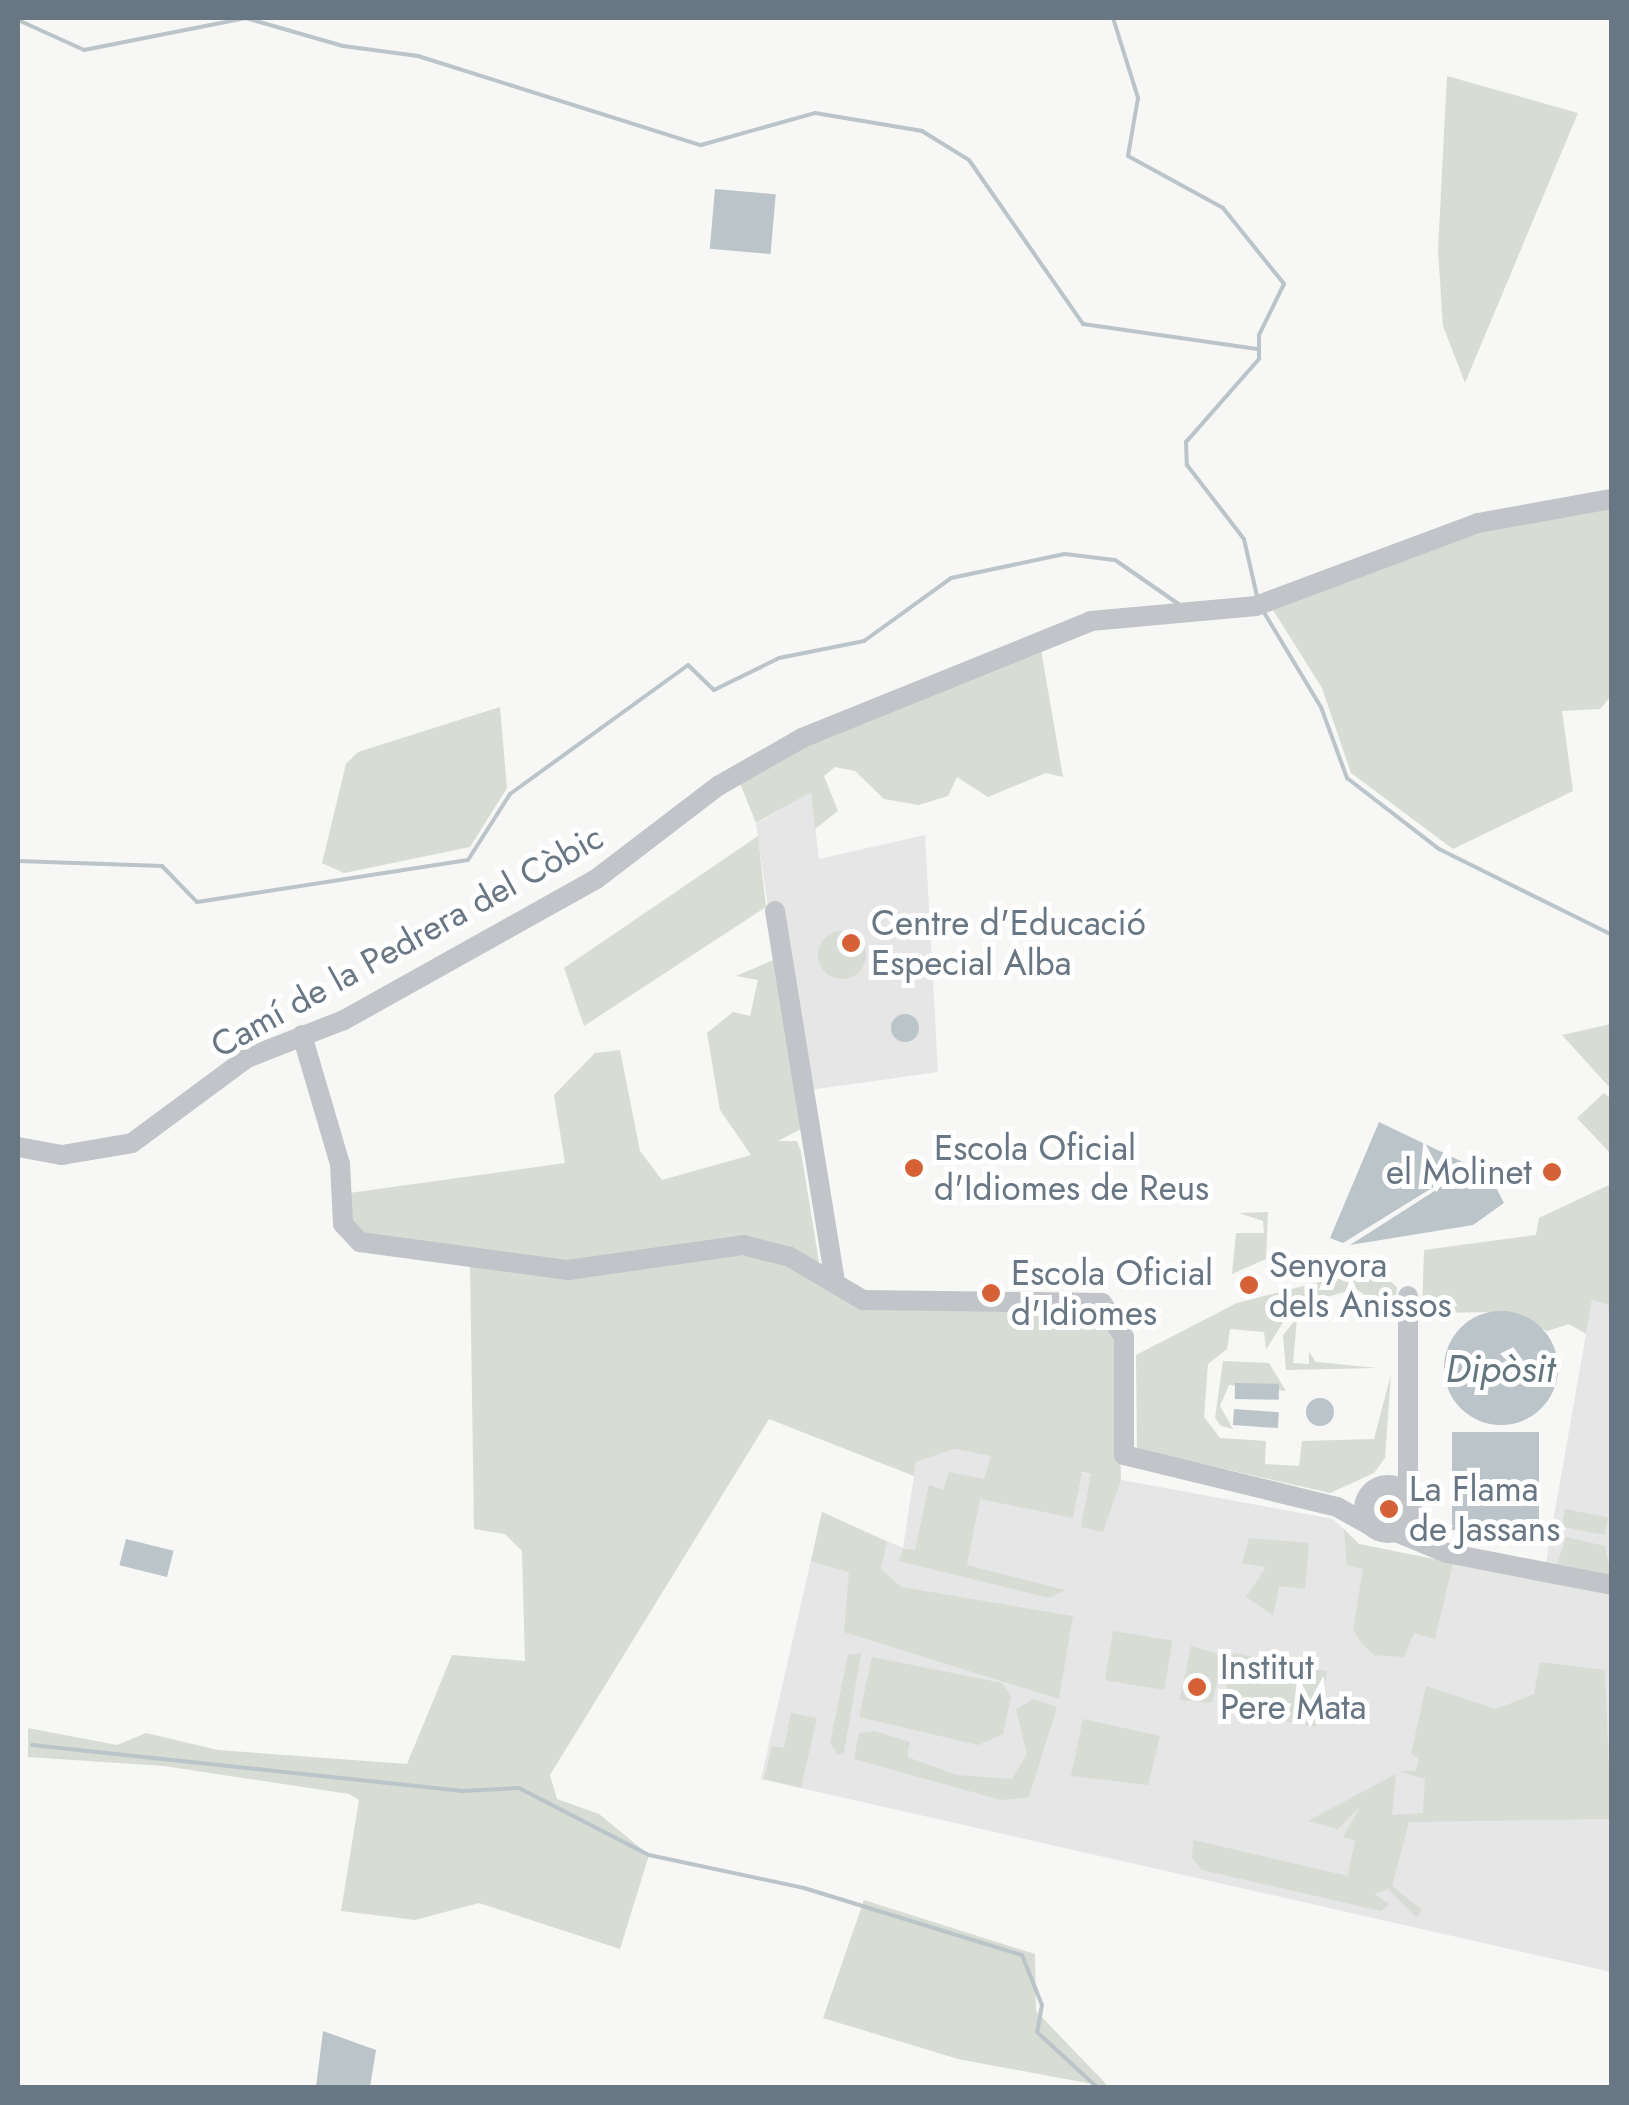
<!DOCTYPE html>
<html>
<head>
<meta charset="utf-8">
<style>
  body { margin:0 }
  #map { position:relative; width:1629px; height:2105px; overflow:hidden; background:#f7f7f5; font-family:Jost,sans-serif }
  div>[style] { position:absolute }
  .built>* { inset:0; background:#e5e6e5 }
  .green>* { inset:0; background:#d7dcd4; transform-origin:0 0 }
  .round { border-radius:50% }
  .water>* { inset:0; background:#bac4c9; transform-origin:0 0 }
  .stream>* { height:4px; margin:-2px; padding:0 2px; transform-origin:2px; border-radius:2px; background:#bac4c9 }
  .minor>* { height:20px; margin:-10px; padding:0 10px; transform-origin:10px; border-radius:10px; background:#c1c4c8 }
  .minor>.ring { margin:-10px; padding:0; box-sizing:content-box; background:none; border:20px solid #c1c4c8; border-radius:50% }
  .dots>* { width:28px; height:28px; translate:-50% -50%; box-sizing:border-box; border:5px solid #fff; border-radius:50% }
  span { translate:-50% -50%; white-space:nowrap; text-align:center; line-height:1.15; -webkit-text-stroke:10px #fff; paint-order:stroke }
  .poi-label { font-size:35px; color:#697683 }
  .left { translate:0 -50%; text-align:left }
  .right { translate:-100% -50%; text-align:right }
  .street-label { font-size:35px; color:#697683 }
  .water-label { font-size:38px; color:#64777f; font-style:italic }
  .frame { position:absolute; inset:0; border:20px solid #697683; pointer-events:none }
</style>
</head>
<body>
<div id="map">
  <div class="built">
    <i style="clip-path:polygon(811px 791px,819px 859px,925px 835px,938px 1072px,795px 1092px,756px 824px)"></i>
    <i style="clip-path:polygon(1592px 1300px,1611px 1306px,1611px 1575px,1546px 1562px)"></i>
    <i style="clip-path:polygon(954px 1449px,1333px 1519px,1359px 1544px,1611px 1595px,1611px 1972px,761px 1779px,822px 1512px,903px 1548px,916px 1462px)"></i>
  </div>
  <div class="green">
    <i style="clip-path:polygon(1447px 76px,1578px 113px,1465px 383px,1443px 326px,1438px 250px)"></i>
    <i style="clip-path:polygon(1611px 504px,1611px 696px,1600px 709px,1562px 711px,1573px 791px,1453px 849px,1351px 773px,1322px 688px,1273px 610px,1491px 528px)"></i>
    <i style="clip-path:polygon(1041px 650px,1063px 777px,1046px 773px,988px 797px,957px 777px,948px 796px,919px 805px,884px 799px,855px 771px,835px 767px,824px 776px,838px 811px,815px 829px,811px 792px,756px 823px,739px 781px,809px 743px)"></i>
    <i style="clip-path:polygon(500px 707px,507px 788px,470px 847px,344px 873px,322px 863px,346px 764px,358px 752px)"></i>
    <i style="clip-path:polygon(758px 836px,766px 907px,584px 1026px,564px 968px)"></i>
    <i class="round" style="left:818px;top:931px;width:48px;height:48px"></i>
    <i style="clip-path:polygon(773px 960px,801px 1129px,778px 1141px,797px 1141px,801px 1152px,819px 1262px,759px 1240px,565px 1266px,396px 1244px,349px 1227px,349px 1193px,565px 1163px,554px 1095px,595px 1053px,620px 1050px,640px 1151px,662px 1180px,751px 1155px,720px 1110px,707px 1033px,733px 1012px,750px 1016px,758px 980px,736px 976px)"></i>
    <i style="clip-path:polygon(1611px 1024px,1611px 1089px,1562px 1035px)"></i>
    <i style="clip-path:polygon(1604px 1093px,1611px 1099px,1611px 1154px,1577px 1118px)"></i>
    <i style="clip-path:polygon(1611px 1184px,1611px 1306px,1592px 1300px,1586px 1334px,1569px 1324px,1547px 1331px,1503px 1312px,1422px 1313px,1424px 1250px,1536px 1235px,1539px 1218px)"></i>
    <i style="clip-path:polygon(1268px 1212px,1266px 1259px,1232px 1274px,1236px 1233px,1264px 1233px,1263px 1221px,1239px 1213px)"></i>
    <i style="clip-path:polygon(764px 1255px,871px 1309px,1098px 1311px,1117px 1331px,1121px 1480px,1103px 1532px,1081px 1527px,1091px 1474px,1082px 1472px,1073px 1518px,980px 1499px,967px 1565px,1065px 1590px,1049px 1598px,899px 1561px,903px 1549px,915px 1550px,929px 1485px,943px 1490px,949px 1472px,984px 1479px,991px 1456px,954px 1449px,916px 1462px,914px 1476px,769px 1419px,550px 1775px,557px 1799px,599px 1814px,649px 1855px,620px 1949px,479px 1903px,415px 1920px,341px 1911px,359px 1800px,349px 1794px,164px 1766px,28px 1757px,28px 1728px,117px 1745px,146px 1733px,218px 1750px,407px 1764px,452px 1655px,525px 1661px,522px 1551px,505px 1534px,474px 1529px,470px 1263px)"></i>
    <i style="clip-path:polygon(1374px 1268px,1397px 1287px,1395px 1312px,1355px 1289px,1292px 1307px,1266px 1350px,1264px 1332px,1230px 1329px,1227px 1349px,1208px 1364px,1204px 1417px,1220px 1438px,1266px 1441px,1265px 1464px,1299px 1466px,1302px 1441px,1374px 1439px,1391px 1374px,1385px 1458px,1374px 1473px,1330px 1493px,1137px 1449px,1136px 1355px,1237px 1303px)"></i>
    <i style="clip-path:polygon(1297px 1318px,1293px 1363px,1309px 1364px,1309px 1352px,1316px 1362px,1377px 1368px,1286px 1370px,1283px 1335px)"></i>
    <i style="clip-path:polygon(1223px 1361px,1269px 1363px,1286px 1391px,1229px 1385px,1220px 1406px,1233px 1429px,1221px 1426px,1215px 1418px)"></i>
    <i style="left:1565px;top:1509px;width:44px;height:18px;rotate:11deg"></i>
    <i style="clip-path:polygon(822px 1512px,887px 1542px,881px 1569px,901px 1587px,1073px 1616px,1059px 1699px,844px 1632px,849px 1572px,811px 1561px)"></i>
    <i style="clip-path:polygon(1344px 1529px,1359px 1544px,1453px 1563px,1435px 1639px,1414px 1633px,1404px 1657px,1374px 1655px,1361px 1643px,1353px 1629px,1363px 1569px,1347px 1565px)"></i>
    <i style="clip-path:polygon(1566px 1537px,1605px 1546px,1611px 1575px,1557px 1564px)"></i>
    <i style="clip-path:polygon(1249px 1538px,1309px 1543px,1305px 1589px,1279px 1586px,1273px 1615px,1246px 1597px,1266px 1567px,1242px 1563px)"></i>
    <i style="left:1113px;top:1631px;width:60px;height:50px;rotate:9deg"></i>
    <i style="clip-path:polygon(1191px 1646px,1224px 1656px,1212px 1703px,1180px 1700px)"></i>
    <i style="clip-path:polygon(861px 1653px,844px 1752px,838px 1755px,830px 1743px,848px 1655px)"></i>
    <i style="left:1233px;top:1653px;width:96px;height:57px;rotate:11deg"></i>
    <i style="clip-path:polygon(872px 1657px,1002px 1683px,1011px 1696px,1003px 1734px,978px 1745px,859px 1717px)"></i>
    <i style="clip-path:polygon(1540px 1662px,1605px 1670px,1611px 1819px,1409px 1822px,1392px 1886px,1422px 1910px,1416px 1917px,1388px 1889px,1374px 1894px,1389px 1904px,1381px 1911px,1202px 1870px,1192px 1858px,1193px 1840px,1348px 1876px,1355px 1840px,1343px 1837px,1361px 1806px,1338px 1829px,1308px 1821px,1396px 1774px,1392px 1815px,1423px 1813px,1425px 1779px,1399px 1771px,1416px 1771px,1419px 1758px,1411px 1754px,1426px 1686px,1496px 1709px,1534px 1694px)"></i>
    <i style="clip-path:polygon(1034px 1699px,1057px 1707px,1029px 1797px,1001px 1800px,854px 1759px,859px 1733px,875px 1731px,910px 1742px,907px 1757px,957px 1775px,1012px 1779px,1027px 1754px,1016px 1709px)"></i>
    <i style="clip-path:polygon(791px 1713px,817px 1718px,801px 1788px,764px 1779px,772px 1746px,784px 1748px)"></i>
    <i style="clip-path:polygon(1083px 1719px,1160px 1736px,1148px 1785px,1071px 1776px)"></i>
    <i style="clip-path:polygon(864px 1900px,1035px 1954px,1036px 2011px,1109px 2087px,958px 2059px,823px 2018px)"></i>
  </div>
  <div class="water">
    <i style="left:715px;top:189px;width:61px;height:60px;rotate:5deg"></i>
    <i class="round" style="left:891px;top:1014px;width:28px;height:28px"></i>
    <i style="clip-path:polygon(1379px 1122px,1469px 1165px,1343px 1243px,1330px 1238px)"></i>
    <i style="clip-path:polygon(1458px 1176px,1491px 1178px,1504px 1203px,1473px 1225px,1350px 1245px)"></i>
    <i class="round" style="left:1444px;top:1311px;width:114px;height:114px"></i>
    <i style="left:1235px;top:1383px;width:44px;height:16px;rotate:1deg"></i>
    <i class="round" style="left:1306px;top:1398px;width:28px;height:28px"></i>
    <i style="left:1234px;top:1409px;width:45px;height:16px;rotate:4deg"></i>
    <i style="left:1539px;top:1432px;width:98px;height:87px;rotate:90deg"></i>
    <i style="left:126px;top:1539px;width:49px;height:27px;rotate:14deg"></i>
    <i style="clip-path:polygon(323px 2031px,376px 2050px,370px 2087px,316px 2087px)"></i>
  </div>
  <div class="stream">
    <i style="left:1113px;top:18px;width:84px;rotate:72.6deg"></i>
    <i style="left:1138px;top:98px;width:59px;rotate:99.8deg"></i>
    <i style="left:1128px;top:156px;width:108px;rotate:28.7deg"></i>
    <i style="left:1223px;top:208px;width:97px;rotate:51.2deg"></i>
    <i style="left:1284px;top:284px;width:57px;rotate:116.1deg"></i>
    <i style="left:1259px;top:335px;width:24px;rotate:90deg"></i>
    <i style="left:1259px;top:359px;width:111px;rotate:131.3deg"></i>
    <i style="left:1186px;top:442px;width:23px;rotate:88deg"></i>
    <i style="left:1187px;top:465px;width:93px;rotate:52.4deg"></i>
    <i style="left:1244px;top:539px;width:58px;rotate:77.2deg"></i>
    <i style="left:18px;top:20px;width:72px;rotate:24.4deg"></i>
    <i style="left:84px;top:50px;width:165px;rotate:-11.2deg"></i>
    <i style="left:246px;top:18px;width:101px;rotate:16.1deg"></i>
    <i style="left:343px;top:46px;width:76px;rotate:7.6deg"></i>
    <i style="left:418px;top:56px;width:297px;rotate:17.5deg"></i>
    <i style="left:701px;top:145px;width:118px;rotate:-15.7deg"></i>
    <i style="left:815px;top:113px;width:109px;rotate:9.5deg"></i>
    <i style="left:922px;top:131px;width:55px;rotate:31.7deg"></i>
    <i style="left:969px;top:160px;width:200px;rotate:55.2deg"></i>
    <i style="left:1083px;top:324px;width:176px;rotate:8.2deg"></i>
    <i style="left:1262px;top:609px;width:114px;rotate:59deg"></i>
    <i style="left:1321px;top:707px;width:76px;rotate:69.9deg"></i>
    <i style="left:1347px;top:778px;width:116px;rotate:37.7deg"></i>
    <i style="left:1439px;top:849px;width:193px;rotate:26.4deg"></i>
    <i style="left:18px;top:861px;width:144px;rotate:2deg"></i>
    <i style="left:162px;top:866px;width:50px;rotate:45.8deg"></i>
    <i style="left:197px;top:902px;width:274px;rotate:-8.8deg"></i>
    <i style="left:468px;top:860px;width:78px;rotate:-57.5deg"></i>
    <i style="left:510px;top:794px;width:220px;rotate:-35.9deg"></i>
    <i style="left:688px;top:665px;width:36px;rotate:44deg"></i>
    <i style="left:714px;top:690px;width:72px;rotate:-26.2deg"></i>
    <i style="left:779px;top:658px;width:87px;rotate:-11.3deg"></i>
    <i style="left:864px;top:641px;width:107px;rotate:-35.9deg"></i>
    <i style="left:951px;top:578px;width:116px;rotate:-11.9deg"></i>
    <i style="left:1065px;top:554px;width:50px;rotate:6.8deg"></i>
    <i style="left:1115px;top:560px;width:83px;rotate:34.7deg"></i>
    <i style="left:32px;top:1745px;width:431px;rotate:6.1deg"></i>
    <i style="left:461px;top:1791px;width:58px;rotate:-3deg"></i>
    <i style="left:519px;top:1788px;width:146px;rotate:27.3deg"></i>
    <i style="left:649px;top:1855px;width:158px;rotate:12deg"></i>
    <i style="left:804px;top:1888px;width:228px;rotate:17.1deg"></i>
    <i style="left:1022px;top:1955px;width:54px;rotate:68.2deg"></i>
    <i style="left:1042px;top:2005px;width:27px;rotate:100deg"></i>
    <i style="left:1037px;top:2032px;width:83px;rotate:42.6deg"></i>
  </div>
  <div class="minor">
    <i style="left:775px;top:911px;width:375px;rotate:80.8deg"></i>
    <i style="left:302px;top:1035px;width:134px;rotate:73.6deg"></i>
    <i style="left:340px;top:1164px;width:60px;rotate:87.1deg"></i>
    <i style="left:343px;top:1224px;width:25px;rotate:47deg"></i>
    <i style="left:360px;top:1242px;width:210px;rotate:7.7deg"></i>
    <i style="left:568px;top:1270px;width:177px;rotate:-8.1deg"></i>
    <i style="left:743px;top:1245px;width:49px;rotate:14.3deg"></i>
    <i style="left:790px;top:1257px;width:85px;rotate:30.5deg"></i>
    <i style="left:863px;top:1300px;width:239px;rotate:0.7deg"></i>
    <i style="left:1102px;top:1303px;width:40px;rotate:57.1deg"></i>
    <i style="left:1124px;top:1337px;width:118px;rotate:90deg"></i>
    <i style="left:1124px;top:1455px;width:219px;rotate:13.7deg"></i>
    <i style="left:1337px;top:1507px;width:39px;rotate:29deg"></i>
    <i style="left:18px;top:1147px;width:45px;rotate:10.3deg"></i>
    <i style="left:62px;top:1155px;width:71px;rotate:-9.7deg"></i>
    <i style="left:132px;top:1143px;width:143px;rotate:-36.5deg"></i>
    <i style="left:247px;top:1058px;width:104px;rotate:-21.4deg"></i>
    <i style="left:344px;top:1020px;width:287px;rotate:-29.2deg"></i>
    <i style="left:595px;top:880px;width:155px;rotate:-37.4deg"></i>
    <i style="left:718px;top:786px;width:97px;rotate:-29.7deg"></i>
    <i style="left:802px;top:738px;width:312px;rotate:-22deg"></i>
    <i style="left:1091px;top:621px;width:166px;rotate:-5.2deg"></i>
    <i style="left:1256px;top:606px;width:237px;rotate:-20.5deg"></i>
    <i style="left:1478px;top:523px;width:136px;rotate:-10.2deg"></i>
    <i style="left:1408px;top:1296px;width:199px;rotate:90deg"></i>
    <i class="ring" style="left:1364px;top:1485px;width:28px;height:28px"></i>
    <i style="left:1396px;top:1532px;width:55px;rotate:22.4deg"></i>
    <i style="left:1447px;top:1553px;width:168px;rotate:11deg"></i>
  </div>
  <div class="dots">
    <i style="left:851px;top:943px;background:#d66136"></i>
    <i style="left:914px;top:1168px;background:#d66136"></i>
    <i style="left:1552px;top:1172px;background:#d66136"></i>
    <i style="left:1249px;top:1285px;background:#d66136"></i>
    <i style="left:991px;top:1293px;background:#d66136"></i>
    <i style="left:1389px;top:1509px;background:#d66136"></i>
    <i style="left:1197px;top:1687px;background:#d66136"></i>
  </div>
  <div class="poi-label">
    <span class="left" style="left:871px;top:943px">Centre d'Educació<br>Especial Alba</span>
    <span class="left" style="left:934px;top:1168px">Escola Oficial<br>d'Idiomes de Reus</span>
    <span class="right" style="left:1532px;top:1172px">el Molinet</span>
    <span class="left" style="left:1269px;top:1285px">Senyora<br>dels Anissos</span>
    <span class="left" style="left:1011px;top:1293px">Escola Oficial<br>d'Idiomes</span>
    <span class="left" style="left:1409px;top:1509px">La Flama<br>de Jassans</span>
    <span class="left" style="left:1220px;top:1687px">Institut<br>Pere Mata</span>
  </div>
  <div class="street-label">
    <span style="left:407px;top:941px;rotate:-29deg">Camí de la Pedrera del Còbic</span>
  </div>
  <div class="water-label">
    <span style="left:1500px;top:1369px">Dipòsit</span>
  </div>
  <div class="frame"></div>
</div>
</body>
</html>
